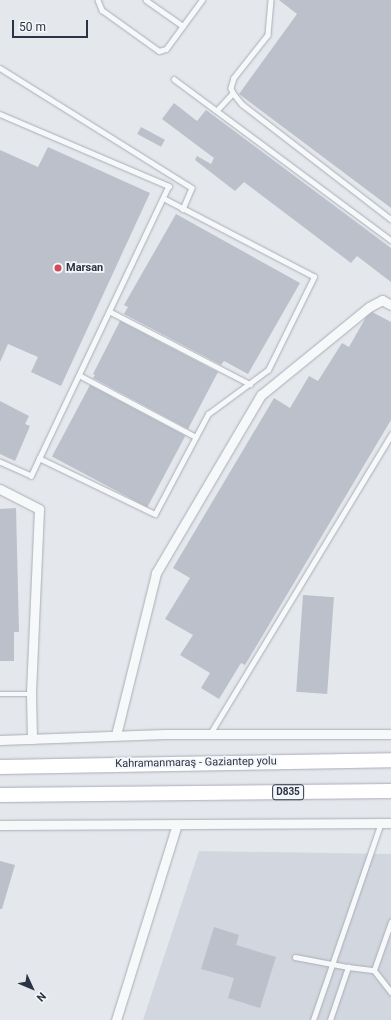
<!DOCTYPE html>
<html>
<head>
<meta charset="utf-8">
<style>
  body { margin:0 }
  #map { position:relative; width:391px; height:1020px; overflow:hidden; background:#e4e7ec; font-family:Roboto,sans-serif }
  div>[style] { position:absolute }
  .built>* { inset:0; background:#d2d6de }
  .building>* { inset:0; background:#bbc0ca; transform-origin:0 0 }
  .roads { filter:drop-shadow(0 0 1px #a9aeb7) drop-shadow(0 0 1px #a9aeb7) }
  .service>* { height:4.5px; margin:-2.25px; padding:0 2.25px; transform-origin:2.25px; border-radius:2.25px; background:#f7f8fa }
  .minor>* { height:9px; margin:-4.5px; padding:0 4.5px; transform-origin:4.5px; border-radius:4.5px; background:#f7f8fa }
  .trunk>* { height:14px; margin:-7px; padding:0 7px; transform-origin:7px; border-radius:7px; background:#fff }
  .dots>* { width:11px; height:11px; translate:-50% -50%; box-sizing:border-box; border:2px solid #f4f6f9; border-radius:50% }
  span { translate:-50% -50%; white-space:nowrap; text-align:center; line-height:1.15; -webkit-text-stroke:3.5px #f4f6f9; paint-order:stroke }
  .shield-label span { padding:1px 3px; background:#f4f6f9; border:1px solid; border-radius:3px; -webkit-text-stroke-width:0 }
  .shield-label { font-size:10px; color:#2b3445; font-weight:700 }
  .poi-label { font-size:11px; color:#2b3445; font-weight:700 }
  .left { translate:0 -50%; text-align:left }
  .street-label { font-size:11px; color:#2b3445 }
  .north { position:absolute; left:12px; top:968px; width:40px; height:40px; -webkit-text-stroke:3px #f4f6f9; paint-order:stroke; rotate:134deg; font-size:11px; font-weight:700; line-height:16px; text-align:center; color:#2b3445 }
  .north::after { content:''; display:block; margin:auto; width:14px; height:18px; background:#2b3445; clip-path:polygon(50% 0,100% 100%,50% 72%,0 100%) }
  .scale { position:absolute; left:12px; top:20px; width:76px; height:18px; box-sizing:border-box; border:2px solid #2b3445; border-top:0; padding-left:5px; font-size:12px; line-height:14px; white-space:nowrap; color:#2b3445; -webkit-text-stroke:3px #f4f6f9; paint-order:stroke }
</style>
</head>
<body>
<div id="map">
  <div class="built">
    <i style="clip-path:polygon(199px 851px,391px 854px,391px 1020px,143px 1020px)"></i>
  </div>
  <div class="building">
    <i style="clip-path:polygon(279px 0,391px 0,391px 208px,239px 94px,297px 14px)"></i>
    <i style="clip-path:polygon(174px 103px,197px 121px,206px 110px,391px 248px,391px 282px,357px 256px,351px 263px,244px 182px,235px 191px,195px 160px,197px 156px,211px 164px,214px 158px,162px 119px)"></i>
    <i style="left:141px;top:127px;width:27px;height:8px;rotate:28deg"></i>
    <i style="clip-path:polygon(48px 147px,150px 193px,61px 386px,31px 372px,38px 357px,8px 344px,0 362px,0 150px,38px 167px)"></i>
    <i style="clip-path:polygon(176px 214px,300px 283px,248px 374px,224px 361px,221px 365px,124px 314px,128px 307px,124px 305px)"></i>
    <i style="clip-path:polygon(372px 312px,391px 322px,391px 420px,245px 665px,241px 663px,219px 699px,201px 688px,210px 673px,180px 655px,193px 635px,165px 619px,190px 578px,173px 568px,274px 398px,290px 408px,309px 376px,318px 381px,342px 343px,349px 347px,366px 317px)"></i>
    <i style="clip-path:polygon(120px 321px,218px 372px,188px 429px,93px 378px,95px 375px,93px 374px)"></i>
    <i style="left:90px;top:385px;width:108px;height:81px;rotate:28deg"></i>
    <i style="clip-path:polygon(0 401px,29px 416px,25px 424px,30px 426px,15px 461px,0 454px)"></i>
    <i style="clip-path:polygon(16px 508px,19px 632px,14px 632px,14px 661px,0 661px,0 509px)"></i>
    <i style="left:303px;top:595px;width:31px;height:97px;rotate:4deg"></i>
    <i style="clip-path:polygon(0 861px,15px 865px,2px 909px,0 909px)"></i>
    <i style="clip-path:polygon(214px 927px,239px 935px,236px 945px,276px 957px,260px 1008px,228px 998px,234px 978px,201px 969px)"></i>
  </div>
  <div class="roads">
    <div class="service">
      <i style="left:98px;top:0;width:11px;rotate:68deg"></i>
      <i style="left:102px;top:10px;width:70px;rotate:35.7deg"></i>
      <i style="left:159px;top:51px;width:7px;rotate:-16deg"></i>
      <i style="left:166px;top:49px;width:61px;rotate:-53.7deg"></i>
      <i style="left:146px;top:0;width:45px;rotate:35.1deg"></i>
      <i style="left:271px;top:0;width:35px;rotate:95deg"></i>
      <i style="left:268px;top:35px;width:55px;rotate:128.3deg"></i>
      <i style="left:234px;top:78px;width:10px;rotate:107deg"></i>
      <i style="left:231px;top:88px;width:5px;rotate:68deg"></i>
      <i style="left:233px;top:93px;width:14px;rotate:51deg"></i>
      <i style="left:242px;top:104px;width:188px;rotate:37.7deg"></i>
      <i style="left:0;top:68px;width:226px;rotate:32deg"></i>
      <i style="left:192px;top:188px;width:23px;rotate:113deg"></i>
      <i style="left:174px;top:79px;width:270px;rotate:36.6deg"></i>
      <i style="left:217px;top:110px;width:23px;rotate:-47deg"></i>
      <i style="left:0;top:114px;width:184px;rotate:23.1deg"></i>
      <i style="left:169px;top:186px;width:321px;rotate:115.4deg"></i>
      <i style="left:31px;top:476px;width:34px;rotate:-156deg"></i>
      <i style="left:109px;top:311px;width:159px;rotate:27.4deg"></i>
      <i style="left:79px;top:375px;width:132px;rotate:27.9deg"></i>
      <i style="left:39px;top:458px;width:129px;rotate:25.8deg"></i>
      <i style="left:155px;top:514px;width:113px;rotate:-62.1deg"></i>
      <i style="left:208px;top:414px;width:74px;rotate:-36.3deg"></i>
      <i style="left:268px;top:370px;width:104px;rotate:-63.7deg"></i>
      <i style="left:314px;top:277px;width:169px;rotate:-152.5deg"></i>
      <i style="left:0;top:694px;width:31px"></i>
      <i style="left:210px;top:734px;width:350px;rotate:-58.8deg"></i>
      <i style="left:295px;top:957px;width:54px;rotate:10.7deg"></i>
      <i style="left:374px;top:970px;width:28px;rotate:52deg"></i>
      <i style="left:313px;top:1020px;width:208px;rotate:-71deg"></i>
      <i style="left:330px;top:1020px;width:56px;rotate:-71.2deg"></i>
      <i style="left:348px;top:967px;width:26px;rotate:7deg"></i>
      <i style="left:374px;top:970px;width:51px;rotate:-70.5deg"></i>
    </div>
    <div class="minor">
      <i style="left:0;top:489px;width:44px;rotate:27.1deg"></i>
      <i style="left:39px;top:509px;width:185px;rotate:92.5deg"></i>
      <i style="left:31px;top:694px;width:45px;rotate:88.7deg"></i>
      <i style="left:116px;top:735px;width:167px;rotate:-76.1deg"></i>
      <i style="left:156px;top:573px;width:207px;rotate:-59.5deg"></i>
      <i style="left:261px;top:395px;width:139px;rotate:-39.2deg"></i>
      <i style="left:369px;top:307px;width:15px;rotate:-28deg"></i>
      <i style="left:382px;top:300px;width:10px;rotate:29deg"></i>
      <i style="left:0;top:740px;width:165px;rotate:-2.1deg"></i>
      <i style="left:165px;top:734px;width:226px"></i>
      <i style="left:0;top:825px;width:391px;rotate:-0.3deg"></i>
      <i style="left:116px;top:1020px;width:205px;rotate:-72.7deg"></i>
    </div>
    <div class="trunk">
      <i style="left:0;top:767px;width:391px;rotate:-1deg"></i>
      <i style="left:0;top:795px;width:391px;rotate:-0.6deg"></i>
    </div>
  </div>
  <div class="dots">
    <i style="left:58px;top:268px;background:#d1495b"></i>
  </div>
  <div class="shield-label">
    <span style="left:288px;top:792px">D835</span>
  </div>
  <div class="poi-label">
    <span class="left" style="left:66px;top:268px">Marsan</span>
  </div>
  <div class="street-label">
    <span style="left:196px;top:763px;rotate:-1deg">Kahramanmaraş - Gaziantep yolu</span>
  </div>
  <div class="north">N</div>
  <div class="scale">50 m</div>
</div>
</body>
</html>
